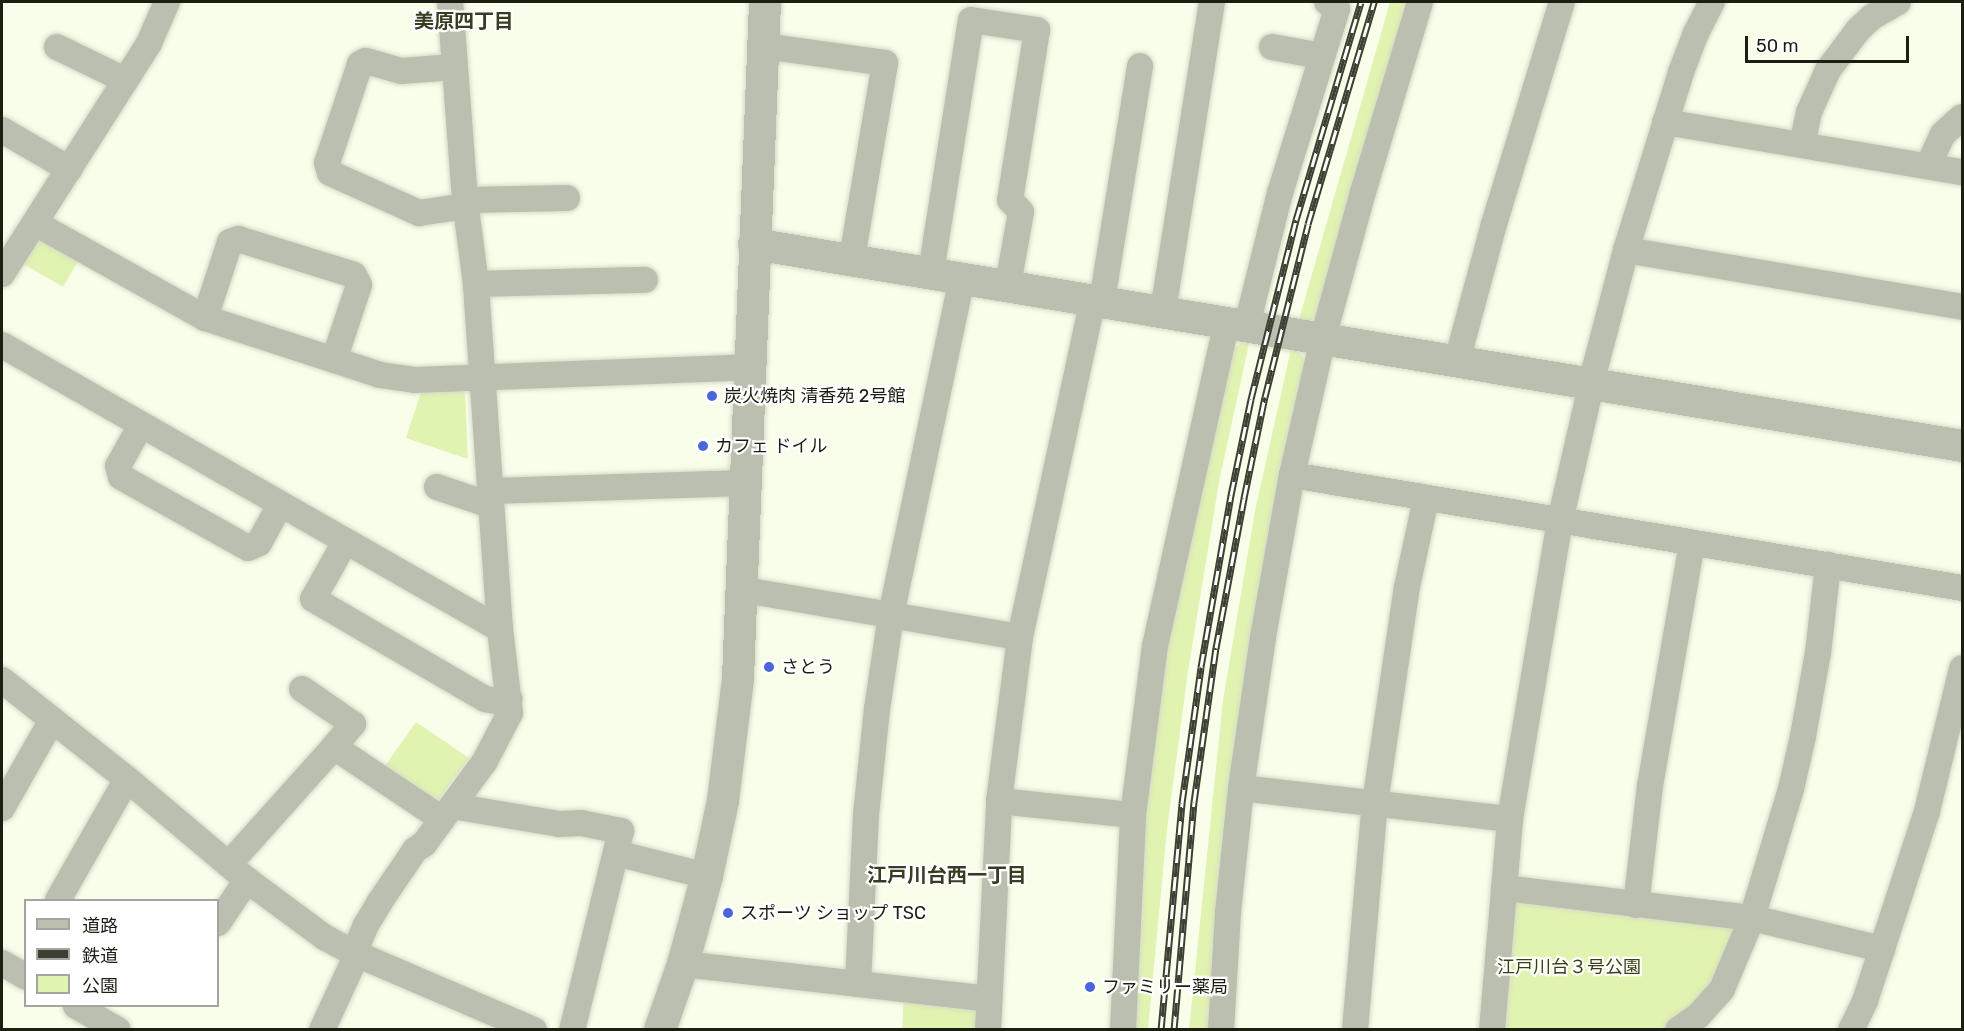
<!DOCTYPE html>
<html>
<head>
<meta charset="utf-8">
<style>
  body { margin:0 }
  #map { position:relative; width:1964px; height:1031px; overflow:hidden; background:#f8fee9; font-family:Rubik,"Noto Sans JP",sans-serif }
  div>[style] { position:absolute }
  .green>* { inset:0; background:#e1f3b0 }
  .roads { filter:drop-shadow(0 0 2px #d5dac7) drop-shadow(0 0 2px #d5dac7) }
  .minor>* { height:26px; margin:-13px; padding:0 13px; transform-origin:13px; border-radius:13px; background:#babfb0 }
  .tertiary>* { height:32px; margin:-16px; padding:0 16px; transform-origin:16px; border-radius:16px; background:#babfb0 }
  .rail>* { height:7px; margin-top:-3.5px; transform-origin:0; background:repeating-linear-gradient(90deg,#fff 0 14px,#3c4032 0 28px); box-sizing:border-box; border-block:2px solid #3c4032 }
  .dots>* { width:16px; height:16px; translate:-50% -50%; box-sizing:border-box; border:3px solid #fff; border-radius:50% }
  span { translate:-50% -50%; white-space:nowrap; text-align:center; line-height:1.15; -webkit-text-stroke:4.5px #fff; paint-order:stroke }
  .poi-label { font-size:18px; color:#1b1f12 }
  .left { translate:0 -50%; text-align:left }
  .park-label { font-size:18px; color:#37420f }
  .neighbourhood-label { font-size:20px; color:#363d20; font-weight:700 }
  .frame { position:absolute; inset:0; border:3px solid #1b1f12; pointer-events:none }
  .legend { position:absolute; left:24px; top:899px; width:195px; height:108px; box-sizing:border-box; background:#fff; border:2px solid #a4a5a0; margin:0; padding:8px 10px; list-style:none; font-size:18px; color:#1b1f12 }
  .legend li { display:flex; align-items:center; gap:12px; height:30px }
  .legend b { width:30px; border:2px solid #a4a5a0 }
  .scale { position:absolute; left:1745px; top:36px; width:164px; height:27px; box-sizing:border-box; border:3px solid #1b1f12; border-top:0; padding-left:8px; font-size:18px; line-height:21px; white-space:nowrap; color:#1b1f12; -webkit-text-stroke:4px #fff; paint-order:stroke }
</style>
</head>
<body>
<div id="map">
  <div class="green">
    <i style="clip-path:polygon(1390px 2px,1411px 2px,1320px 314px,1306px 324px,1298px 323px)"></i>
    <i style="clip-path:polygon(47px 239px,80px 258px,63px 287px,20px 262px,33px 242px)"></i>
    <i style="clip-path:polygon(1247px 339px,1250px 339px,1219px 482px,1188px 671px,1167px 829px,1148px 1029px,1131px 1030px,1140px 837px,1159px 686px,1230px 351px)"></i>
    <i style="clip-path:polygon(1291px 349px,1298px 350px,1308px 365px,1211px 1029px,1189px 1030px,1223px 700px,1255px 511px)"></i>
    <i style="clip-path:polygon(458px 387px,465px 393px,468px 459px,406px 438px,422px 389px)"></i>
    <i style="clip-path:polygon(416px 722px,469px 758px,439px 799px,423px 798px,382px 770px)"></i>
    <i style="clip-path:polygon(1514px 898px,1735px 925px,1726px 950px,1703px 995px,1663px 1029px,1499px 1030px)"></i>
    <i style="clip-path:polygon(904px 995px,981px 1011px,980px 1029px,902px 1030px)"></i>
  </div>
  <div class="roads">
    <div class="minor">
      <i style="left:763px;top:46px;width:123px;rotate:7.9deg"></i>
      <i style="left:885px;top:63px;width:199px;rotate:99.6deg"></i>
      <i style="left:57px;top:47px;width:76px;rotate:25.9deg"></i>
      <i style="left:1272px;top:47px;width:50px;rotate:10.4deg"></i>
      <i style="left:454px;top:67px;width:53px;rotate:175.7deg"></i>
      <i style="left:401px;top:71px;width:37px;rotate:-164deg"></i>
      <i style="left:365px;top:61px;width:6px;rotate:149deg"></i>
      <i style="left:360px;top:64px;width:104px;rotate:108.4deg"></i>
      <i style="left:327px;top:163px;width:10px;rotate:73deg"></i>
      <i style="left:330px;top:173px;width:98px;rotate:24.2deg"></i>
      <i style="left:419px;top:213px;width:48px;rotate:-8.5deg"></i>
      <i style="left:1665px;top:122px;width:301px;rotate:9.6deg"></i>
      <i style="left:2px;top:130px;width:78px;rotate:30.2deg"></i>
      <i style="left:1802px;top:145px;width:34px;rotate:-78deg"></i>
      <i style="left:1809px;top:112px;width:46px;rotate:-65.7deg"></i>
      <i style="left:1828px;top:70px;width:50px;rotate:-53.1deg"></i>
      <i style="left:1858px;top:30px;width:19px;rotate:-43deg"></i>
      <i style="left:1872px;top:17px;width:30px;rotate:-30deg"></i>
      <i style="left:1928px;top:166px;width:35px;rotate:-65deg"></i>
      <i style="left:1943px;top:134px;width:25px;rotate:-42deg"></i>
      <i style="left:465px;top:200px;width:102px;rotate:-1.1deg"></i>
      <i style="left:35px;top:223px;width:195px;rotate:29.2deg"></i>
      <i style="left:205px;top:318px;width:184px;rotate:18deg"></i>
      <i style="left:380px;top:375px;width:35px;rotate:8deg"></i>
      <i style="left:415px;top:380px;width:335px;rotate:-2.2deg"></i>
      <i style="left:1626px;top:250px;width:341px;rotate:9.6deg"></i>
      <i style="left:931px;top:272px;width:255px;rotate:-81deg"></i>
      <i style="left:971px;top:20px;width:67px;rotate:8.6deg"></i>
      <i style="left:1037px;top:30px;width:172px;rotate:99deg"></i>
      <i style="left:1010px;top:200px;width:16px;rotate:47deg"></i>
      <i style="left:1021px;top:212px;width:74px;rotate:100.1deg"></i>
      <i style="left:2px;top:274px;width:274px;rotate:-57.5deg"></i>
      <i style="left:149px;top:43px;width:45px;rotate:-66.3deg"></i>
      <i style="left:476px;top:284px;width:169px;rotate:-1.4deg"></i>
      <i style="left:1102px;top:301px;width:238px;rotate:-80.8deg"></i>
      <i style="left:1163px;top:311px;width:313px;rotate:-81deg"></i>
      <i style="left:205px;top:318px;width:80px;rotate:-71.8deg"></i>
      <i style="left:230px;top:242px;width:9px;rotate:-21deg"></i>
      <i style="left:238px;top:239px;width:121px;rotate:17.2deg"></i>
      <i style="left:354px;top:275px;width:11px;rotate:63deg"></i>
      <i style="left:359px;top:285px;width:79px;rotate:108.4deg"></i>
      <i style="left:1247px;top:325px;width:136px;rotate:-76deg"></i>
      <i style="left:1280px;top:193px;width:193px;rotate:-72.8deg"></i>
      <i style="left:1337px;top:9px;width:12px;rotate:-145deg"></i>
      <i style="left:2px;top:345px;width:573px;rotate:29.7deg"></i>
      <i style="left:1457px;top:361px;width:142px;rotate:-74.9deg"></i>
      <i style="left:1494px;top:224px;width:232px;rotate:-73deg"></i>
      <i style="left:141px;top:425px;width:47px;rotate:119.3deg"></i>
      <i style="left:118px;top:466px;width:11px;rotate:75deg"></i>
      <i style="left:121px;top:477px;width:145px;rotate:29.2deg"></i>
      <i style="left:248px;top:548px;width:12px;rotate:-24deg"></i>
      <i style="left:259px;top:543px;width:43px;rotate:-61.1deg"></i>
      <i style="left:1292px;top:475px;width:679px;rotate:9.57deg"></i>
      <i style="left:437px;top:487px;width:56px;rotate:18.8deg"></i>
      <i style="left:489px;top:491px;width:258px;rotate:-1.8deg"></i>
      <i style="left:345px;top:542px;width:65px;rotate:119.3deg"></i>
      <i style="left:313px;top:599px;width:199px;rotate:30.2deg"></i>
      <i style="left:485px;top:699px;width:15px;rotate:11deg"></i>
      <i style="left:500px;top:702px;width:10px;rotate:-17deg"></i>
      <i style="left:744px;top:590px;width:280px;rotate:9.7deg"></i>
      <i style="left:2px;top:680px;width:159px;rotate:38.4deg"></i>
      <i style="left:127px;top:779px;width:157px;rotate:40.1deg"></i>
      <i style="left:247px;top:880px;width:96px;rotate:36.5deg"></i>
      <i style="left:324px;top:937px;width:34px;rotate:28deg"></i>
      <i style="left:354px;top:953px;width:196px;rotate:23.2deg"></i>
      <i style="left:302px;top:689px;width:62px;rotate:34.5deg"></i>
      <i style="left:353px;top:724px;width:30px;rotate:130deg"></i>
      <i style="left:1241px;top:788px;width:271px;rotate:6.6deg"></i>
      <i style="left:999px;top:801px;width:135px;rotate:6deg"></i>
      <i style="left:452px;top:806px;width:109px;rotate:9.5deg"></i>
      <i style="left:560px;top:824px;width:21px;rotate:-3deg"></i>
      <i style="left:581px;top:823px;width:41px;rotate:11.3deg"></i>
      <i style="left:621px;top:831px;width:205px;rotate:103.8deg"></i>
      <i style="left:2px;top:808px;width:101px;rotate:-60.4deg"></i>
      <i style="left:616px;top:853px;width:94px;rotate:14.2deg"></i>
      <i style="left:229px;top:864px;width:157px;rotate:-48.1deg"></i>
      <i style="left:334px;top:747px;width:130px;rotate:33.7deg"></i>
      <i style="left:1504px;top:888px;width:250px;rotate:6.9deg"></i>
      <i style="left:1752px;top:918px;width:134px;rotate:13.4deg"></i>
      <i style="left:58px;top:900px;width:139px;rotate:-60.3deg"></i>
      <i style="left:1636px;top:905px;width:120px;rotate:-83.3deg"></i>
      <i style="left:1650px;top:786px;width:246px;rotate:-80.2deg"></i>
      <i style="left:218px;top:923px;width:52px;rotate:-56deg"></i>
      <i style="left:2px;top:963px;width:28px;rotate:30deg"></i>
      <i style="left:683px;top:964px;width:308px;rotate:6.5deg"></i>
      <i style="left:858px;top:984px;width:169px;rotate:-87.3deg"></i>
      <i style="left:866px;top:815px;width:107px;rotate:-84.1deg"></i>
      <i style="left:877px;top:709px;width:95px;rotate:-81.5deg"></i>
      <i style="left:891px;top:615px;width:345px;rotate:-78.1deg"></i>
      <i style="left:76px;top:1006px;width:48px;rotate:29.7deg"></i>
      <i style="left:322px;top:1030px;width:74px;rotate:-65.2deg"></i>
      <i style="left:353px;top:963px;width:10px;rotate:-84deg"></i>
      <i style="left:354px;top:953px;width:30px;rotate:-67deg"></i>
      <i style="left:366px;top:925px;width:26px;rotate:-59deg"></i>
      <i style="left:379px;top:903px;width:64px;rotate:-55.8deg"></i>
      <i style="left:415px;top:850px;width:11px;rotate:-34deg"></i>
      <i style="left:424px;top:844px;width:103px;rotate:-53.7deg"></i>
      <i style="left:485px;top:761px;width:54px;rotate:-62.5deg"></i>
      <i style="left:510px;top:713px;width:85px;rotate:-96.8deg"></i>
      <i style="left:500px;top:629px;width:346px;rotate:-94deg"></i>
      <i style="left:476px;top:284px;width:85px;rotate:-97.5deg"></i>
      <i style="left:465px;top:200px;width:199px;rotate:-94.3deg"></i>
      <i style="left:988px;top:1030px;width:229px;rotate:-87.2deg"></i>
      <i style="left:999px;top:801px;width:165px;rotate:-82.7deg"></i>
      <i style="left:1020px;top:637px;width:346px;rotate:-77.8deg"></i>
      <i style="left:1123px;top:1030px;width:215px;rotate:-87.3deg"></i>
      <i style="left:1133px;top:815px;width:170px;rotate:-82.6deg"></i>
      <i style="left:1155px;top:646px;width:332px;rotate:-77.5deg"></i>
      <i style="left:1221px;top:1030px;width:118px;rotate:-86.6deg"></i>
      <i style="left:1228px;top:912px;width:125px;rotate:-84deg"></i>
      <i style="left:1241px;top:788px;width:153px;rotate:-81.7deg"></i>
      <i style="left:1263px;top:637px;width:165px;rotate:-79.9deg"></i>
      <i style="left:1292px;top:475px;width:140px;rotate:-77.2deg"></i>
      <i style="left:1323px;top:338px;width:151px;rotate:-74.7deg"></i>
      <i style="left:1363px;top:192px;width:198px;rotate:-73.3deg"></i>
      <i style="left:1355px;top:1030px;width:228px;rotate:-85deg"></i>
      <i style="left:1375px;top:803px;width:218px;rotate:-81.6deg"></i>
      <i style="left:1407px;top:587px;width:91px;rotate:-77.9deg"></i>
      <i style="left:1492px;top:1030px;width:212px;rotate:-85.1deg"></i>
      <i style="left:1510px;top:819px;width:302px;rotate:-80.5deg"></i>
      <i style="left:1560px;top:521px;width:157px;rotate:-77.1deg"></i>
      <i style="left:1595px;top:368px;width:122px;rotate:-75.3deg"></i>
      <i style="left:1626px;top:250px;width:186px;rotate:-72.8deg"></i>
      <i style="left:1681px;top:72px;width:40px;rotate:-69deg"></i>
      <i style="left:1695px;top:35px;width:37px;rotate:-63deg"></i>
      <i style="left:1678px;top:1030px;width:24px;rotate:-35deg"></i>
      <i style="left:1698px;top:1016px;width:36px;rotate:-48deg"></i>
      <i style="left:1722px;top:989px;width:77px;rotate:-67.1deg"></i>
      <i style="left:1752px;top:918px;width:135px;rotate:-73.2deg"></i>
      <i style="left:1791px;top:789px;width:54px;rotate:-77.2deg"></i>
      <i style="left:1803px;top:736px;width:84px;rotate:-79.8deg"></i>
      <i style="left:1818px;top:653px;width:89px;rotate:-83.5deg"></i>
      <i style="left:1851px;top:1030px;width:32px;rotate:-64deg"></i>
      <i style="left:1865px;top:1001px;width:200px;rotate:-71.9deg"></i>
      <i style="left:1927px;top:811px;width:147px;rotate:-76.2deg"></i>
    </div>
    <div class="tertiary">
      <i style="left:754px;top:244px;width:1225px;rotate:9.49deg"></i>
      <i style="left:660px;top:1030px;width:70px;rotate:-70.8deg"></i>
      <i style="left:683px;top:964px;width:91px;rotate:-74.7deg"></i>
      <i style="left:707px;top:876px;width:77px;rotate:-78deg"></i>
      <i style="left:723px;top:801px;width:124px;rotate:-83deg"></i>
      <i style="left:738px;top:678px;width:677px;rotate:-87.71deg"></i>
    </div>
  </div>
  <div class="rail">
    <i style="left:1161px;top:1030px;width:228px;rotate:-84.7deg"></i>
    <i style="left:1182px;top:803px;width:137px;rotate:-82deg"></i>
    <i style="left:1201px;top:667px;width:175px;rotate:-80.1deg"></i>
    <i style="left:1231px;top:495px;width:98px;rotate:-78.2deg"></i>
    <i style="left:1251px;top:399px;width:185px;rotate:-75.9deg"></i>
    <i style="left:1296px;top:220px;width:227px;rotate:-73.4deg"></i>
    <i style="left:1174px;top:1030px;width:229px;rotate:-85deg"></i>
    <i style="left:1194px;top:802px;width:156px;rotate:-81.9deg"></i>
    <i style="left:1216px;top:648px;width:153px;rotate:-79.4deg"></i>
    <i style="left:1244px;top:498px;width:103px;rotate:-78.3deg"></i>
    <i style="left:1265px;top:397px;width:178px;rotate:-76deg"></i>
    <i style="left:1308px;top:224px;width:232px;rotate:-73.4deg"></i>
  </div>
  <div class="dots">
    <i style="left:712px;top:396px;background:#4b66da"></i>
    <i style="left:703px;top:446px;background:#4b66da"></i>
    <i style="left:769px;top:667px;background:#4b66da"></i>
    <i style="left:728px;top:913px;background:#4b66da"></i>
    <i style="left:1090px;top:987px;background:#4b66da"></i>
  </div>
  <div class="poi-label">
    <span class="left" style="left:724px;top:396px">炭火焼肉 清香苑 2号館</span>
    <span class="left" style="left:715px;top:446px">カフェ ドイル</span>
    <span class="left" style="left:781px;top:667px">さとう</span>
    <span class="left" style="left:740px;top:913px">スポーツ ショップ TSC</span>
    <span class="left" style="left:1102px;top:987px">ファミリー薬局</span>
  </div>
  <div class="park-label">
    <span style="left:1569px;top:967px">江戸川台３号公園</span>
  </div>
  <div class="neighbourhood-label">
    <span style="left:464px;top:21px">美原四丁目</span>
    <span style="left:947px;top:875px">江戸川台西一丁目</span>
  </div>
  <div class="frame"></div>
  <ul class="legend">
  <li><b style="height:8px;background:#babfb0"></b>道路</li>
  <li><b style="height:8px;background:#3c4032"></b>鉄道</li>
  <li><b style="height:16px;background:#e1f3b0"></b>公園</li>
  </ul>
  <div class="scale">50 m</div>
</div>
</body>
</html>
